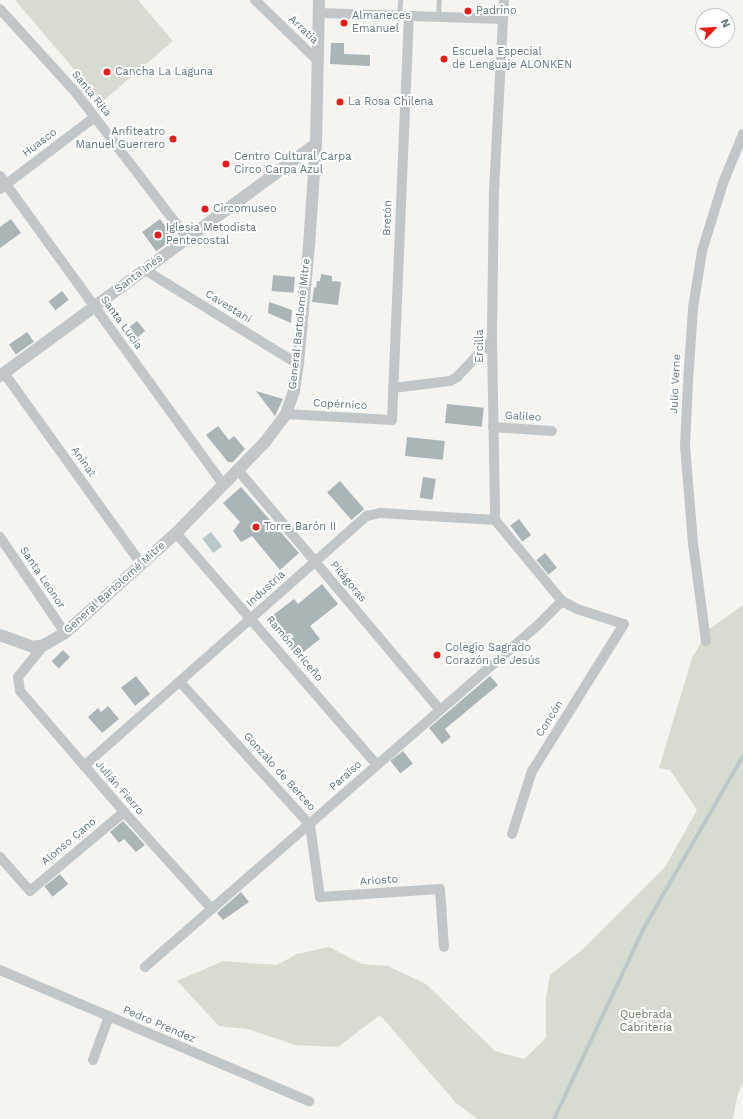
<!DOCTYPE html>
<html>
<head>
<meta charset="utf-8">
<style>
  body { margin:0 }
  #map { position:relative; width:743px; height:1119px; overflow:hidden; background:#f5f4f0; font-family:"Work Sans",sans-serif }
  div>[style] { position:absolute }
  .green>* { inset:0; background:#d8dcd0 }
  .water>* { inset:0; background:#b9c9cb; transform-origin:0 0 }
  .stream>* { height:4px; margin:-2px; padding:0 2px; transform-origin:2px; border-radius:2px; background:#b9c9cb }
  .building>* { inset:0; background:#aab5b8; transform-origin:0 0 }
  .service>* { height:5px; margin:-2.5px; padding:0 2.5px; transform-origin:2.5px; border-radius:2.5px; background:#c1c7c9 }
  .minor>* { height:10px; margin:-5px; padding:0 5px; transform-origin:5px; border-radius:5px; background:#c1c7c9 }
  .tertiary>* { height:12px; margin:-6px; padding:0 6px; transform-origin:6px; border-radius:6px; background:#c1c7c9 }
  .dots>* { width:11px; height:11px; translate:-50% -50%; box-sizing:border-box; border:2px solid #fff; border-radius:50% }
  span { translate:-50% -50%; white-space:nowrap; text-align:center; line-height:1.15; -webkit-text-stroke:4px #fff; paint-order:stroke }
  .poi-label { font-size:11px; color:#5d767e }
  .left { translate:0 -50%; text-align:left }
  .right { translate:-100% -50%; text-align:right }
  .street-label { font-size:11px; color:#5d767e }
  .park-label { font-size:11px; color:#6b7a60 }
  .north { position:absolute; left:695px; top:8px; width:40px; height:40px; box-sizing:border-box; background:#fff; border:1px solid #bec8cb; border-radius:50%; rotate:65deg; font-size:11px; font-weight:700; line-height:16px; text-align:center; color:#5d767e }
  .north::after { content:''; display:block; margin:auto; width:14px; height:18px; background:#f21912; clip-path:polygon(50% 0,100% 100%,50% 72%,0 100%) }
</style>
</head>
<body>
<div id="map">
  <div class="green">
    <i style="clip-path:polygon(15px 0,138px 0,173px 41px,102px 102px)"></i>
    <i style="clip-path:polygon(743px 605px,743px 1082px,737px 1097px,733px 1119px,478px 1119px,456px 1103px,380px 1015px,338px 1047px,295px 1045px,248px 1029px,219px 1026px,177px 981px,223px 961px,277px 965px,297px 954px,329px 947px,362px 964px,388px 966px,426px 984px,495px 1051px,524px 1059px,546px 1038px,546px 998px,550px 975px,582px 950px,665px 867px,697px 810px,670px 770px,659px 768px,692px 658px,708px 630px)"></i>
  </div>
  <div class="water">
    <i style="left:211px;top:532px;width:18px;height:11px;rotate:52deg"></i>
  </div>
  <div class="stream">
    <i style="left:554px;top:1119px;width:211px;rotate:-64.8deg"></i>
    <i style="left:644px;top:928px;width:198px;rotate:-60.1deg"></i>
  </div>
  <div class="building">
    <i style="clip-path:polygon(331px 43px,344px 43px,344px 54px,370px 55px,370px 66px,330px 64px)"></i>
    <i style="clip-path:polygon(11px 219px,21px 233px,0 248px,0 227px)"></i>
    <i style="left:160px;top:219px;width:24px;height:22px;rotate:54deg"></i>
    <i style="clip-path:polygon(321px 274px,332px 276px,332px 281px,341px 282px,338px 305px,312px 302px,314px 287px,316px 288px,317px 281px,320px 281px)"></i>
    <i style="left:273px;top:275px;width:22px;height:16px;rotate:5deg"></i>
    <i style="left:62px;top:291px;width:11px;height:17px;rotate:52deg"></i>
    <i style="clip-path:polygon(269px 302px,292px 310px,291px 323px,268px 313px)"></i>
    <i style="left:137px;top:321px;width:13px;height:16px;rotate:51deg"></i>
    <i style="left:27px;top:332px;width:12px;height:22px;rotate:55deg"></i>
    <i style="clip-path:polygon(256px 391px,283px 399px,275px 416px)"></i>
    <i style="left:447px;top:404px;width:37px;height:19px;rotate:6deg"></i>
    <i style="clip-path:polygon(218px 426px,229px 440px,234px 436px,245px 449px,233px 462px,228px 462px,206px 435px)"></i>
    <i style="left:407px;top:437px;width:38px;height:19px;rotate:6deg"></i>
    <i style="left:423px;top:477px;width:13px;height:21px;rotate:9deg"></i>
    <i style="left:340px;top:481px;width:37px;height:17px;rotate:49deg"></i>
    <i style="clip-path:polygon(241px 487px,299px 553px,280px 570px,252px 536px,241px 542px,233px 531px,240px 522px,223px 503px)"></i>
    <i style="left:519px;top:519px;width:20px;height:11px;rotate:53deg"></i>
    <i style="left:545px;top:553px;width:19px;height:11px;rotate:51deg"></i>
    <i style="clip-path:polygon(322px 584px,338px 604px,310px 626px,320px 639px,297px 657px,268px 619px,294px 599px,298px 604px)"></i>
    <i style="left:63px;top:650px;width:10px;height:16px;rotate:45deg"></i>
    <i style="left:136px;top:676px;width:23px;height:19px;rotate:52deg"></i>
    <i style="clip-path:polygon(490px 676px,498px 685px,445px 729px,451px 737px,442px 744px,429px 728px)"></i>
    <i style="clip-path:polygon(108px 706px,119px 719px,102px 733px,88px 717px,98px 708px,101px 712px)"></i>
    <i style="left:403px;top:751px;width:16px;height:16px;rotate:52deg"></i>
    <i style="clip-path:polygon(123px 821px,145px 845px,136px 852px,124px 839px,119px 843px,110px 832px)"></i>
    <i style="left:60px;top:874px;width:13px;height:20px;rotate:51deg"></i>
    <i style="clip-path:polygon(241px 892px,249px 902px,223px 920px,217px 913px)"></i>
  </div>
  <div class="service">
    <i style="left:399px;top:16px;width:16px;rotate:-86deg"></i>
    <i style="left:438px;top:17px;width:17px;rotate:-87deg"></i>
  </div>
  <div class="minor">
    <i style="left:255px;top:0;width:88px;rotate:44.1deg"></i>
    <i style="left:504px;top:0;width:188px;rotate:93deg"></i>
    <i style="left:494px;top:188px;width:152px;rotate:90.8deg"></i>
    <i style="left:492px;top:340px;width:180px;rotate:89deg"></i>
    <i style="left:495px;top:520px;width:105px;rotate:50.4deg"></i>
    <i style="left:562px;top:601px;width:17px;rotate:28deg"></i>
    <i style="left:577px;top:609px;width:49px;rotate:17.7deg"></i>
    <i style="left:624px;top:624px;width:173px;rotate:122deg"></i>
    <i style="left:532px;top:771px;width:66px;rotate:107.6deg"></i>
    <i style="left:0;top:9px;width:115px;rotate:47.8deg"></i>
    <i style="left:77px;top:94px;width:181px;rotate:52.6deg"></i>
    <i style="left:319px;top:13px;width:184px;rotate:1.9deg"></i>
    <i style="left:0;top:176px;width:380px;rotate:54.1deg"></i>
    <i style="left:0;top:189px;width:119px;rotate:-37.2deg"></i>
    <i style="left:145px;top:270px;width:180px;rotate:31.6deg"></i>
    <i style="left:4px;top:373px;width:236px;rotate:54.3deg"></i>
    <i style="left:393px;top:388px;width:57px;rotate:-7deg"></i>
    <i style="left:450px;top:381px;width:8px;rotate:-30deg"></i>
    <i style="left:457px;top:377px;width:51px;rotate:-46.6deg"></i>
    <i style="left:286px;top:414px;width:106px;rotate:3.2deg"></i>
    <i style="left:392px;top:420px;width:403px;rotate:-87.6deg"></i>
    <i style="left:493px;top:427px;width:59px;rotate:3.9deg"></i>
    <i style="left:238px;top:470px;width:312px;rotate:49.9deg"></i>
    <i style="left:176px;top:533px;width:306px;rotate:49.1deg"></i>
    <i style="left:0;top:537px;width:116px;rotate:55.9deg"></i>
    <i style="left:706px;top:641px;width:99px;rotate:-97.6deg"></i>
    <i style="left:693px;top:543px;width:97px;rotate:-94.7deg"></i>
    <i style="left:685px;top:446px;width:64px;rotate:-87.3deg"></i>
    <i style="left:688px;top:382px;width:74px;rotate:-86.1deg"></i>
    <i style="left:693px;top:308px;width:58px;rotate:-81deg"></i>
    <i style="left:702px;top:251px;width:71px;rotate:-72.8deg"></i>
    <i style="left:723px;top:183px;width:53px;rotate:-67.8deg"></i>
    <i style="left:44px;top:645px;width:41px;rotate:129.1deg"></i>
    <i style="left:18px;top:677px;width:14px;rotate:82deg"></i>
    <i style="left:20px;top:691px;width:160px;rotate:49.3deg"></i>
    <i style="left:124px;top:812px;width:131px;rotate:47.8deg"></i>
    <i style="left:180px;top:682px;width:193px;rotate:47.7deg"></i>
    <i style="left:310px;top:825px;width:73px;rotate:82.1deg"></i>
    <i style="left:320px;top:897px;width:120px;rotate:-3.8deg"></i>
    <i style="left:440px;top:889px;width:58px;rotate:86.1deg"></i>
    <i style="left:84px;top:766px;width:378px;rotate:-41.5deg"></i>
    <i style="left:367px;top:516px;width:13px;rotate:-13deg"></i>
    <i style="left:380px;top:513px;width:115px;rotate:3.5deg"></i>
    <i style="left:0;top:857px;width:45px;rotate:48.6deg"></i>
    <i style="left:30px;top:891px;width:123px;rotate:-40deg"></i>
    <i style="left:145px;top:967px;width:521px;rotate:-41.03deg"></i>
    <i style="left:538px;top:625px;width:34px;rotate:-45deg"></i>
    <i style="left:0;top:970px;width:336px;rotate:23deg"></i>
    <i style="left:93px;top:1060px;width:47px;rotate:-70deg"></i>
  </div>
  <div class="tertiary">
    <i style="left:0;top:376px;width:392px;rotate:-36.3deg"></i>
    <i style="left:0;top:635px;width:35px;rotate:20deg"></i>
    <i style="left:33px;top:647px;width:11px;rotate:-10deg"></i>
    <i style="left:44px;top:645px;width:24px;rotate:-30deg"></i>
    <i style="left:65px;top:633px;width:149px;rotate:-42deg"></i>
    <i style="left:176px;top:533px;width:127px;rotate:-45.6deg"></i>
    <i style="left:265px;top:442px;width:35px;rotate:-53deg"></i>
    <i style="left:286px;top:414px;width:24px;rotate:-71deg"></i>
    <i style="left:294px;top:391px;width:27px;rotate:-82deg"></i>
    <i style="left:298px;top:364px;width:119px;rotate:-84.7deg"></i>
    <i style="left:309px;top:246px;width:102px;rotate:-86.1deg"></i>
    <i style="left:316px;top:144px;width:144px;rotate:-88.8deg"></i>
  </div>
  <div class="dots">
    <i style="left:468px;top:11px;background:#f21912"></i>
    <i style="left:344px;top:23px;background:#f21912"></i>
    <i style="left:444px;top:59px;background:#f21912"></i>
    <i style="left:107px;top:72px;background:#f21912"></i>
    <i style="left:340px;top:102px;background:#f21912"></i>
    <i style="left:173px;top:139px;background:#f21912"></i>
    <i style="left:226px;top:164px;background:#f21912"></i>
    <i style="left:205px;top:209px;background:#f21912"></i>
    <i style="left:158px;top:235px;background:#f21912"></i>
    <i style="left:256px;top:527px;background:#f21912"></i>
    <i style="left:437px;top:655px;background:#f21912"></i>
  </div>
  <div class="poi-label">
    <span class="left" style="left:476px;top:11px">Padrino</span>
    <span class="left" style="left:352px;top:23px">Almaneces<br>Emanuel</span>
    <span class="left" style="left:452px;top:59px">Escuela Especial<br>de Lenguaje ALONKEN</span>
    <span class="left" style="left:115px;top:72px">Cancha La Laguna</span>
    <span class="left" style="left:348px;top:102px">La Rosa Chilena</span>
    <span class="right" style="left:165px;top:139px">Anfiteatro<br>Manuel Guerrero</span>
    <span class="left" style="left:234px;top:164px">Centro Cultural Carpa<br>Circo Carpa Azul</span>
    <span class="left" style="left:213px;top:209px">Circomuseo</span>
    <span class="left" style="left:166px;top:235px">Iglesia Metodista<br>Pentecostal</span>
    <span class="left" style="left:264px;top:527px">Torre Barón II</span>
    <span class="left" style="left:445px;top:655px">Colegio Sagrado<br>Corazón de Jesús</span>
  </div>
  <div class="street-label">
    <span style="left:303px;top:30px;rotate:43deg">Arratia</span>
    <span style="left:91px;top:94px;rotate:51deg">Santa Rita</span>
    <span style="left:40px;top:143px;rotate:-37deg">Huasco</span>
    <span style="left:388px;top:218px;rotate:-88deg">Bretón</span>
    <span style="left:139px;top:274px;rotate:-37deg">Santa Inés</span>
    <span style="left:228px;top:307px;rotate:32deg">Cavestani</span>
    <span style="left:121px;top:323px;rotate:54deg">Santa Lucía</span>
    <span style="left:300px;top:324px;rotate:-84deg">General Bartolomé Mitre</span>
    <span style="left:480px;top:346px;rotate:-90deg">Ercilla</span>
    <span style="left:676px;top:384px;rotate:-87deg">Julio Verne</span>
    <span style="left:340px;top:405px;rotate:3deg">Copérnico</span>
    <span style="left:523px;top:417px;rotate:4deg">Galileo</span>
    <span style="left:83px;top:462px;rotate:55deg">Aninat</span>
    <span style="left:42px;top:578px;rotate:56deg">Santa Leonor</span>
    <span style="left:348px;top:582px;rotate:50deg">Pitágoras</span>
    <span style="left:115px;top:588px;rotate:-42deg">General Bartolomé Mitre</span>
    <span style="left:266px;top:589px;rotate:-42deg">Industria</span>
    <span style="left:294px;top:649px;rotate:50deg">Ramón Briceño</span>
    <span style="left:550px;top:719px;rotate:-58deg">Concón</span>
    <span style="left:279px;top:772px;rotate:48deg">Gonzalo de Berceo</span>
    <span style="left:346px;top:776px;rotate:-42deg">Paraíso</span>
    <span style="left:119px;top:788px;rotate:49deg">Julián Fierro</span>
    <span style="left:69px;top:842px;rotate:-40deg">Alonso Cano</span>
    <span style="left:379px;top:881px;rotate:-4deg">Ariosto</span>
    <span style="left:159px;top:1025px;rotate:23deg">Pedro Prendez</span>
  </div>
  <div class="park-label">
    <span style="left:646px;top:1022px">Quebrada<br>Cabritería</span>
  </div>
  <div class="north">N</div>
</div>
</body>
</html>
